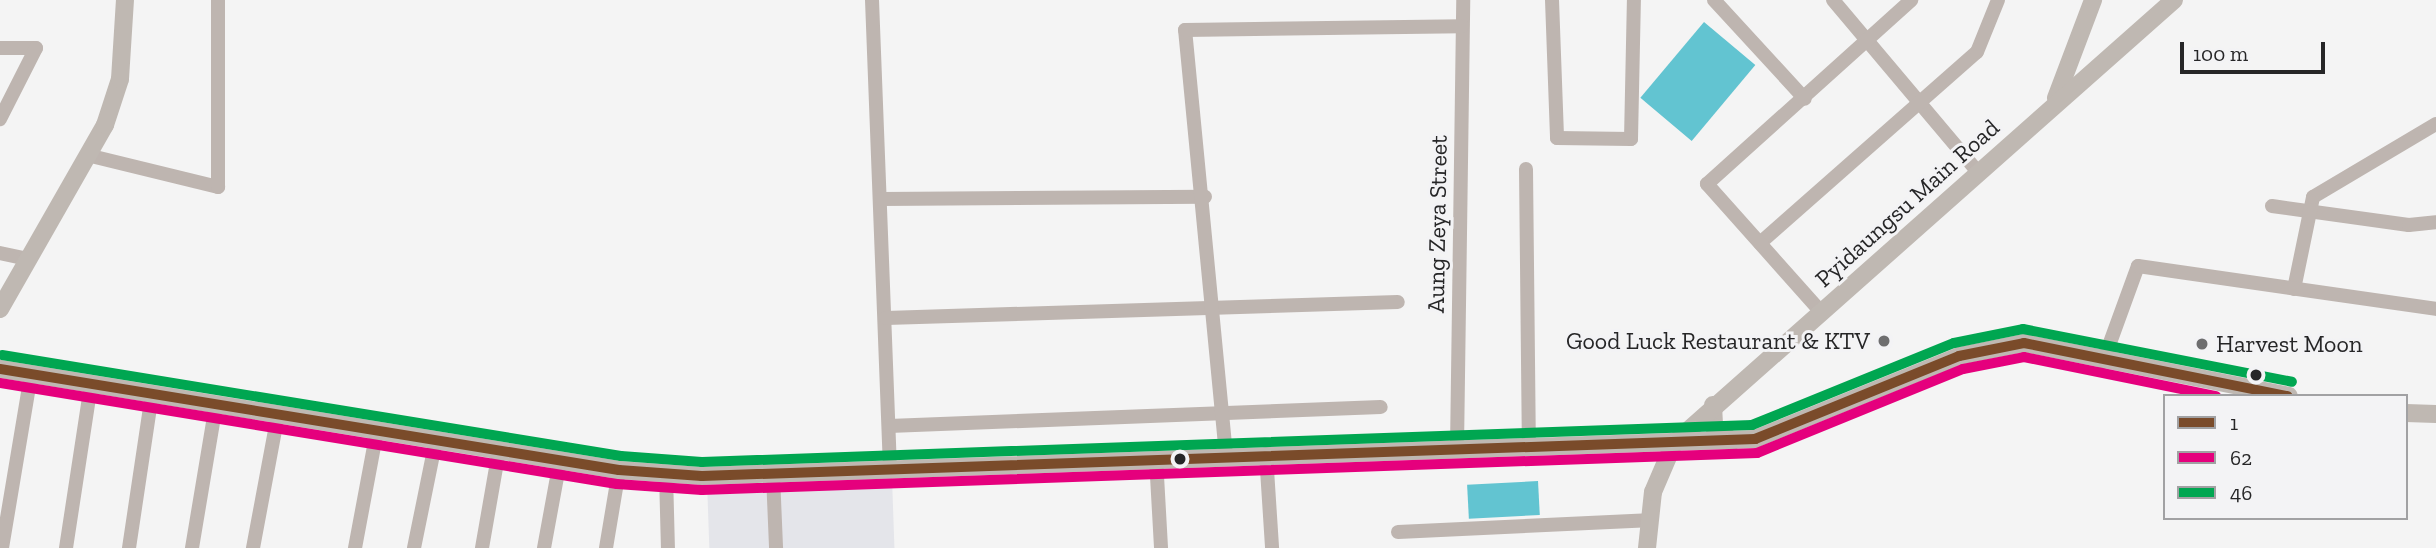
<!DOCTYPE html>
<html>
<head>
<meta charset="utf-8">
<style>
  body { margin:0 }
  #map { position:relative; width:2436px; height:548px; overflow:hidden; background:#f4f4f4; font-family:"Zilla Slab",serif }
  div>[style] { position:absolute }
  .built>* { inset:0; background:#e4e5ea; transform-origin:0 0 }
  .water>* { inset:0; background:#62c4d1; transform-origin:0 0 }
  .minor>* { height:14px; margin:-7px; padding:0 7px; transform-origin:7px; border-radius:7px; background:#beb5b0 }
  .major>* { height:18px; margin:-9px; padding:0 9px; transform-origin:9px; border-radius:9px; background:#bfb8b2 }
  .bus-1>* { height:10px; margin:-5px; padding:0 5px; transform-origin:5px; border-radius:5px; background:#7a4b2a }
  .bus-2>* { height:10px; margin:-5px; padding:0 5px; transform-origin:5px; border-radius:5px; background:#e5007d }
  .bus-3>* { height:10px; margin:-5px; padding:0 5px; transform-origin:5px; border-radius:5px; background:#00a651 }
  .dots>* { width:19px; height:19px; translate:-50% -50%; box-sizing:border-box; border:4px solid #f3f3f5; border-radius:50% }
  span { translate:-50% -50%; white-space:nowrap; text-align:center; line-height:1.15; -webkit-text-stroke:6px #f3f3f5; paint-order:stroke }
  .street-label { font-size:24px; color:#262627 }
  .poi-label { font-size:24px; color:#262627 }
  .right { translate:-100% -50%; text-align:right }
  .left { translate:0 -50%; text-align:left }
  .legend { position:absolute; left:2163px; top:394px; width:245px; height:126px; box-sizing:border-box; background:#f3f3f5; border:2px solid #a1a1a3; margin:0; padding:9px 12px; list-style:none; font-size:21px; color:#262627 }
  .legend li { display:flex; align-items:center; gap:14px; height:35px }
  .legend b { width:35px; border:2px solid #a1a1a3 }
  .scale { position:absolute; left:2180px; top:42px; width:145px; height:32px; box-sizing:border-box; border:4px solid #262627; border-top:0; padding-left:9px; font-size:21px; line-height:24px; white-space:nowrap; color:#262627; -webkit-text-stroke:5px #f3f3f5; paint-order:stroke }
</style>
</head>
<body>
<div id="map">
  <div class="built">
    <i style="left:892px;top:478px;width:70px;height:185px;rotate:88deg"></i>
  </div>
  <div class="water">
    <i style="left:1704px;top:22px;width:67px;height:99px;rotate:40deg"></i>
    <i style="left:1538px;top:481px;width:34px;height:71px;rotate:87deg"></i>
  </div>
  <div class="minor">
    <i style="left:872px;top:0;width:470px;rotate:87.8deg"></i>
    <i style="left:1552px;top:0;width:138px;rotate:87.9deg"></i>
    <i style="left:1557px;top:138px;width:74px;rotate:0.8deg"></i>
    <i style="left:1631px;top:139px;width:139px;rotate:-88.8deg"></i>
    <i style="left:1714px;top:0;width:134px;rotate:47.4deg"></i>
    <i style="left:1833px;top:0;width:225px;rotate:49.9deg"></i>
    <i style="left:0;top:48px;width:36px"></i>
    <i style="left:36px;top:48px;width:80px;rotate:116.9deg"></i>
    <i style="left:87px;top:155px;width:135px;rotate:13.7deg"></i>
    <i style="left:218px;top:187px;width:187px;rotate:-90deg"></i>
    <i style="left:1526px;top:169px;width:277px;rotate:89.4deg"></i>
    <i style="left:882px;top:199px;width:323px;rotate:-0.4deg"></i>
    <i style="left:2272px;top:206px;width:138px;rotate:7.9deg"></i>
    <i style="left:2409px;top:225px;width:27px;rotate:-6deg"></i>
    <i style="left:1760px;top:243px;width:289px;rotate:-41.4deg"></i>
    <i style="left:1977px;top:52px;width:56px;rotate:-68deg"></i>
    <i style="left:0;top:253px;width:29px;rotate:12deg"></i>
    <i style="left:2294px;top:289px;width:94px;rotate:-78.3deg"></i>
    <i style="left:2313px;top:197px;width:143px;rotate:-30.7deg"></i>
    <i style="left:1822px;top:313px;width:173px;rotate:-131.7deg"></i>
    <i style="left:1707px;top:184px;width:275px;rotate:-42deg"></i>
    <i style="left:886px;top:318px;width:512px;rotate:-1.79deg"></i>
    <i style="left:2103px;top:362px;width:102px;rotate:-70deg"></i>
    <i style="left:2138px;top:266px;width:301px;rotate:8.2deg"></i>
    <i style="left:889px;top:426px;width:492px;rotate:-2.2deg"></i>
    <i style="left:1457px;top:448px;width:448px;rotate:-89.2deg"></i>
    <i style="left:1266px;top:454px;width:94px;rotate:86.3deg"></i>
    <i style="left:1226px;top:455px;width:427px;rotate:-95.5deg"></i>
    <i style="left:1185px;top:30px;width:277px;rotate:-0.8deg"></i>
    <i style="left:1156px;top:458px;width:90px;rotate:86.8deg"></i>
    <i style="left:666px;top:474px;width:74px;rotate:88.5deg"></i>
    <i style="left:773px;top:475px;width:73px;rotate:87.6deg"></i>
    <i style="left:1398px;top:532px;width:250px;rotate:-2.7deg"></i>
    <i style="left:2px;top:548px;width:176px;rotate:-80.5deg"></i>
    <i style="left:66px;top:548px;width:166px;rotate:-81.3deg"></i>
    <i style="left:129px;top:548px;width:156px;rotate:-81.5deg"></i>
    <i style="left:192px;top:548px;width:146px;rotate:-80.5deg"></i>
    <i style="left:253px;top:548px;width:135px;rotate:-79.4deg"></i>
    <i style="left:355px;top:548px;width:119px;rotate:-79.4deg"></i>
    <i style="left:414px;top:548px;width:110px;rotate:-78.5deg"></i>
    <i style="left:482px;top:548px;width:98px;rotate:-80.1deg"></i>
    <i style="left:544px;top:548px;width:88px;rotate:-79.6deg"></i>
    <i style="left:606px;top:548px;width:79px;rotate:-80.5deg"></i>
  </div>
  <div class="major">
    <i style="left:2056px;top:98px;width:105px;rotate:-69.3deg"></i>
    <i style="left:0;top:309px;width:212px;rotate:-60.3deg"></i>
    <i style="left:105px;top:125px;width:48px;rotate:-71.9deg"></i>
    <i style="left:120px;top:79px;width:79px;rotate:-86.4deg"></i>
    <i style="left:0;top:369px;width:627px;rotate:9.27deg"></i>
    <i style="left:619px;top:470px;width:83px;rotate:4.1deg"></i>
    <i style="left:702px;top:476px;width:1054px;rotate:-2.01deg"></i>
    <i style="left:1755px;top:439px;width:220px;rotate:-22.1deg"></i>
    <i style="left:1959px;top:356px;width:66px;rotate:-11.3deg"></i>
    <i style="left:2024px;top:343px;width:270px;rotate:11.3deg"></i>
    <i style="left:1713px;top:405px;width:22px;rotate:87deg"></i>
    <i style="left:1714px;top:427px;width:23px;rotate:38deg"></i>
    <i style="left:2406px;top:413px;width:30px;rotate:2deg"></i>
    <i style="left:1647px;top:548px;width:56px;rotate:-83.9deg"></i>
    <i style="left:1653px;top:492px;width:53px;rotate:-66.8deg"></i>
    <i style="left:1674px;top:443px;width:668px;rotate:-41.54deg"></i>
  </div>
  <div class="bus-1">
    <i style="left:0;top:369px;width:627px;rotate:9.27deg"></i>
    <i style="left:619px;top:470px;width:83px;rotate:4.1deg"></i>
    <i style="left:702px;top:476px;width:1054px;rotate:-2.01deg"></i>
    <i style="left:1755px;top:439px;width:220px;rotate:-22.1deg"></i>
    <i style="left:1959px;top:356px;width:66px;rotate:-11.3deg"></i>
    <i style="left:2024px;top:343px;width:269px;rotate:11.4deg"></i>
  </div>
  <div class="bus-2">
    <i style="left:0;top:383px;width:625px;rotate:9.3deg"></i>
    <i style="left:617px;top:484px;width:85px;rotate:4deg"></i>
    <i style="left:702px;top:490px;width:1056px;rotate:-2.01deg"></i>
    <i style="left:1757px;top:453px;width:222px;rotate:-22.2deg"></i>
    <i style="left:1963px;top:369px;width:62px;rotate:-11.1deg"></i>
    <i style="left:2024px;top:357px;width:196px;rotate:11.5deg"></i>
  </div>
  <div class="bus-3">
    <i style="left:2px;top:355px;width:627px;rotate:9.27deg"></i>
    <i style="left:621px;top:456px;width:81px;rotate:4.2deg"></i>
    <i style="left:702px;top:462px;width:1051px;rotate:-2.02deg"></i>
    <i style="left:1752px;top:425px;width:218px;rotate:-22.1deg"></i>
    <i style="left:1954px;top:343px;width:70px;rotate:-11.5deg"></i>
    <i style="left:2023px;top:329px;width:274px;rotate:11.1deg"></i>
  </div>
  <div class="dots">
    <i style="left:1884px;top:341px;background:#6e6e6f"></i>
    <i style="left:2202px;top:344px;background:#6e6e6f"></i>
    <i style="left:2256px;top:375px;background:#262627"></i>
    <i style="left:1180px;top:459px;background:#262627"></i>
  </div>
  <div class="street-label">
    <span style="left:1907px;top:203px;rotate:-42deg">Pyidaungsu Main Road</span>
    <span style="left:1437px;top:224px;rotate:-89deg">Aung Zeya Street</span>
  </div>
  <div class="poi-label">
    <span class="right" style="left:1870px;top:341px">Good Luck Restaurant &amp; KTV</span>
    <span class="left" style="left:2216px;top:344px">Harvest Moon</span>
  </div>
  <ul class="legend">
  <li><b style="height:9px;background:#7a4b2a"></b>1</li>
  <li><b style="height:9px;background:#e5007d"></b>62</li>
  <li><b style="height:9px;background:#00a651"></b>46</li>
  </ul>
  <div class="scale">100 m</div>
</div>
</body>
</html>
